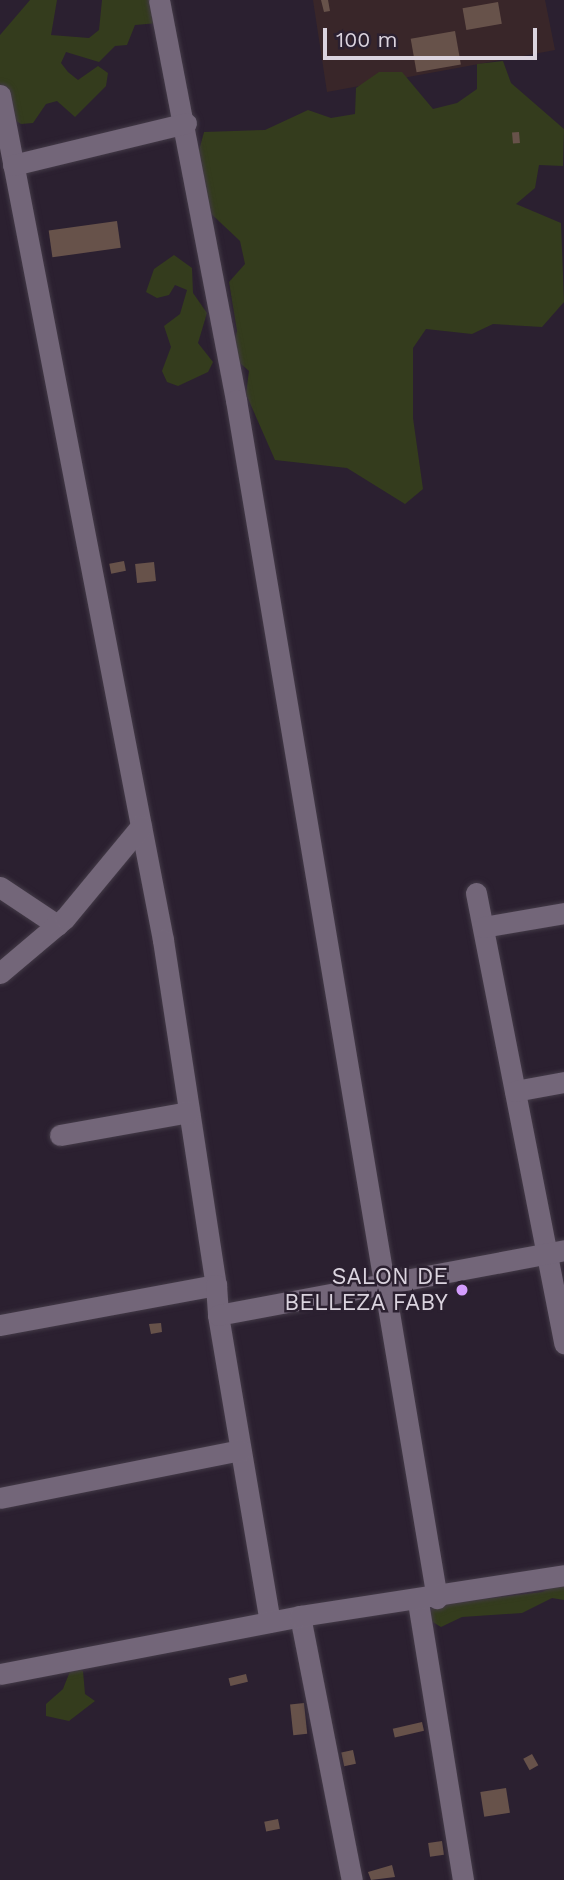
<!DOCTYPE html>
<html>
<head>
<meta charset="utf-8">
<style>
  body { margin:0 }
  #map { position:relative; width:564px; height:1880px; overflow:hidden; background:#2b2030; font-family:"Work Sans",sans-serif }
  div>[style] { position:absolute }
  .education>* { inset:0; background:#392629 }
  .green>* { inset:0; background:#343c1d }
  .building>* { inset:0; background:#67524a; transform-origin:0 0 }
  .roads { filter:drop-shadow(0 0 2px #433a47) drop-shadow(0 0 2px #433a47) }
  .minor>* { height:21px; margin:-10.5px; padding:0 10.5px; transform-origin:10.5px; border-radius:10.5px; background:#736679 }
  .dots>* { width:19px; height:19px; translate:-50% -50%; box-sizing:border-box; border:4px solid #2b2030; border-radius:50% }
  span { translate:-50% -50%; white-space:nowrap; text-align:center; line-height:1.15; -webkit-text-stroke:5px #2b2030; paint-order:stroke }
  .poi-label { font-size:23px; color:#dbd4df }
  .right { translate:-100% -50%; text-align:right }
  .scale { position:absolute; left:323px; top:28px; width:214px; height:32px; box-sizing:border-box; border:4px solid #dbd4df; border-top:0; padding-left:9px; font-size:21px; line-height:24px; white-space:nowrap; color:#dbd4df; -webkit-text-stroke:5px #2b2030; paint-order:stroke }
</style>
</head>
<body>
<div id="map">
  <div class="education">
    <i style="clip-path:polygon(313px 0,545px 0,555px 50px,327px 92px)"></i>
  </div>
  <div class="green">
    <i style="clip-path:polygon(30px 0,57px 0,51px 35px,89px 38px,99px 30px,102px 0,158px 0,158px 23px,135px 25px,127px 45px,115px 46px,99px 62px,66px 52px,61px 63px,68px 72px,78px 80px,98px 66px,108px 73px,106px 86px,75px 117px,57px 101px,46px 104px,33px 123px,21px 124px,0 111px,0 35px)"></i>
    <i style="clip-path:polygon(503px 61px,511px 83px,564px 129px,563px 166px,539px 165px,535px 188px,516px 204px,561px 223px,564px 302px,542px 327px,493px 324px,472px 334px,426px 329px,413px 348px,413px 418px,423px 489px,405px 504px,347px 468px,275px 460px,246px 394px,249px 371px,231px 355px,237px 331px,229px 282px,245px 264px,240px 241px,205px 208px,197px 158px,204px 132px,265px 130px,308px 110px,331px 118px,355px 114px,356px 88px,379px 72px,402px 72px,433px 109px,457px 103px,477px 89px,477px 64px)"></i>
    <i style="clip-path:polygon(174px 255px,192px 268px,193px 293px,207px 313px,198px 343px,213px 362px,208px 372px,178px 386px,167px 382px,162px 371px,171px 347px,164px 326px,180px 314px,187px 290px,175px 285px,169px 295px,157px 298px,146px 292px,154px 269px)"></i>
    <i style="clip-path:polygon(564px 1581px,564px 1600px,552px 1598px,522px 1613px,462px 1617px,441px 1627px,431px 1621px,431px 1609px,442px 1604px,542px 1592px)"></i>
    <i style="clip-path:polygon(72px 1666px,83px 1671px,85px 1694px,95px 1701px,69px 1721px,46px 1716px,46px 1704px,63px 1689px)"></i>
  </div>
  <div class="building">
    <i style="clip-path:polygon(321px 0,328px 0,330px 11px,324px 12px)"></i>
    <i style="left:498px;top:2px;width:22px;height:36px;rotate:80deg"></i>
    <i style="left:455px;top:31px;width:34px;height:45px;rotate:80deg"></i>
    <i style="left:519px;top:132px;width:11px;height:7px;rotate:85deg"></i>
    <i style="left:117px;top:221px;width:27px;height:69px;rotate:82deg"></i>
    <i style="left:124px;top:561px;width:10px;height:15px;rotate:79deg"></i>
    <i style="left:154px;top:562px;width:19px;height:19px;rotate:84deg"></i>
    <i style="clip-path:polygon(161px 1323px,162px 1332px,151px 1334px,149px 1324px)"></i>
    <i style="left:246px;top:1674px;width:8px;height:18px;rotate:76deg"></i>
    <i style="left:304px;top:1703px;width:31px;height:14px;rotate:84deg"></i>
    <i style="left:422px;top:1722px;width:9px;height:30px;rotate:77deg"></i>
    <i style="left:353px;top:1750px;width:14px;height:12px;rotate:78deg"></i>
    <i style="left:532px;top:1754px;width:13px;height:10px;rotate:61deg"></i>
    <i style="left:506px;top:1788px;width:25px;height:26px;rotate:81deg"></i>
    <i style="left:278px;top:1819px;width:10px;height:14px;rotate:79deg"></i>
    <i style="left:442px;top:1841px;width:14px;height:14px;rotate:82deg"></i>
    <i style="clip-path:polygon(392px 1865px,395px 1877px,371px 1880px,368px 1872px)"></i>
  </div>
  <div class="roads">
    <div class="minor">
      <i style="left:159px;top:0;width:407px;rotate:79.1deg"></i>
      <i style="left:236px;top:400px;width:1215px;rotate:80.48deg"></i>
      <i style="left:0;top:95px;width:861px;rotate:79.08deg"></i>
      <i style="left:163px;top:940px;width:349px;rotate:81.3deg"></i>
      <i style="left:13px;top:165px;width:178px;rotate:-13.6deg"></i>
      <i style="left:0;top:887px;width:69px;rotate:33.7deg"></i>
      <i style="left:476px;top:893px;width:459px;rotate:78.9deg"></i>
      <i style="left:483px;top:927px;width:82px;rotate:-9.8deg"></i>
      <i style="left:0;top:973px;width:85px;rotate:-40.2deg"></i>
      <i style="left:65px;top:918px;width:119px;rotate:-50.4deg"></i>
      <i style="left:515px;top:1091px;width:50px;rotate:-10.4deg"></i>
      <i style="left:60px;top:1135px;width:131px;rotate:-10.1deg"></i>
      <i style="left:218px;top:1315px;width:311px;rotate:80.4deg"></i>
      <i style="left:0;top:1325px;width:220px;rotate:-10.5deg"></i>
      <i style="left:216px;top:1285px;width:30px;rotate:86deg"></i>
      <i style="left:218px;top:1315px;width:352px;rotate:-10.6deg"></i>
      <i style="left:0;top:1498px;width:245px;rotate:-11.3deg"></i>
      <i style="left:418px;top:1602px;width:282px;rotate:80.8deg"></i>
      <i style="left:300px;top:1616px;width:269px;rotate:78.9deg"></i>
      <i style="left:0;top:1674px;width:306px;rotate:-10.9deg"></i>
      <i style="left:300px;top:1616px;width:267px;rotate:-8.8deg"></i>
    </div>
  </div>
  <div class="dots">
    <i style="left:462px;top:1290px;background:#d39cfd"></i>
  </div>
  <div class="poi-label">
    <span class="right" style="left:448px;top:1290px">SALON DE<br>BELLEZA FABY</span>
  </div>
  <div class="scale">100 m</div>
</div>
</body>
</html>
